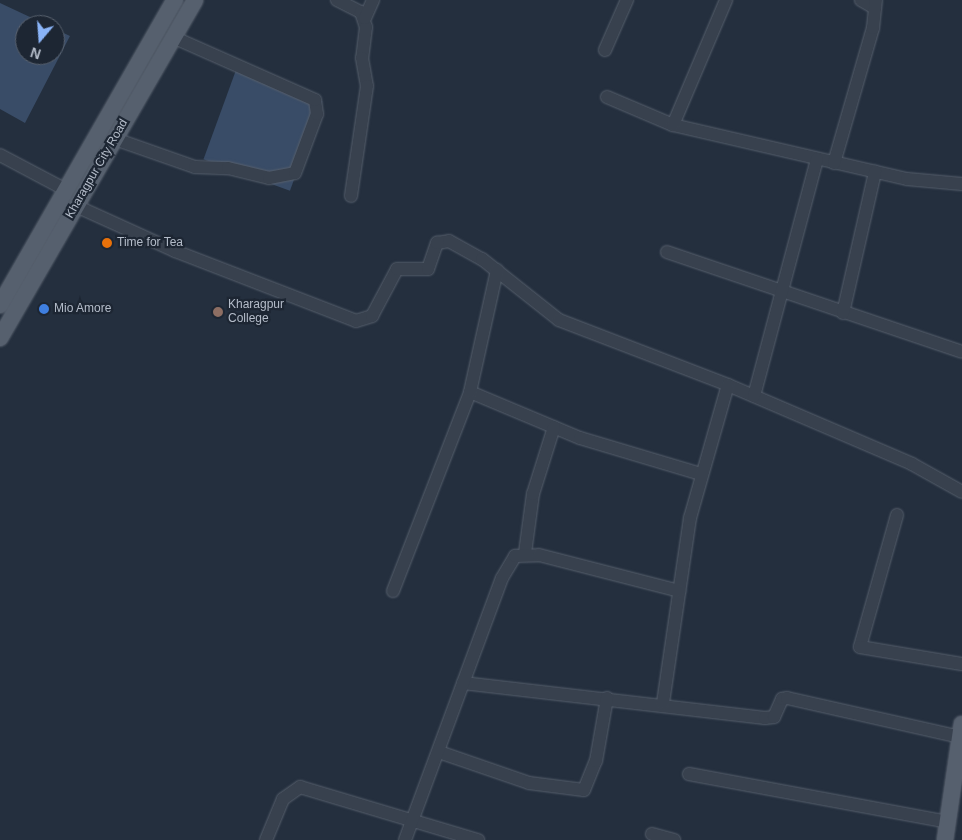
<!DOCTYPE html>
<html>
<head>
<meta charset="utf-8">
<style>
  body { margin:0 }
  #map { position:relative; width:962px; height:840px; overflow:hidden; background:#242f3e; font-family:Arial,sans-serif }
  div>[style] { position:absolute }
  .water>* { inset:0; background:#394c67; transform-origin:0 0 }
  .roads { filter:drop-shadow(0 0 1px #565f6c) drop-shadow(0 0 1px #565f6c) }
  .minor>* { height:12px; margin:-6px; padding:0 6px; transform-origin:6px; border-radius:6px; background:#38414e }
  .major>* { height:16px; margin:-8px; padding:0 8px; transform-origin:8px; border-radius:8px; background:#56606e }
  .dots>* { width:14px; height:14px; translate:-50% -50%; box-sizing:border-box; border:2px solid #1d2633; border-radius:50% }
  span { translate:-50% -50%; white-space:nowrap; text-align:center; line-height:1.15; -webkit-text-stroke:4.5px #1d2633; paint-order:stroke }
  .street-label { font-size:12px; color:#b4bcc9 }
  .poi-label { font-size:12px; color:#b4bcc9 }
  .left { translate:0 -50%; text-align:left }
  .north { position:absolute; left:15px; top:15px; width:50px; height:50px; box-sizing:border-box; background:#1d2633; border:1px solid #59626f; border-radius:50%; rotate:198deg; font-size:14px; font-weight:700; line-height:20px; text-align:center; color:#b4bcc9 }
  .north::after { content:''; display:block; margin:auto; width:18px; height:22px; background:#8ab4f8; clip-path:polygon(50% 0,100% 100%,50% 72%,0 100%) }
</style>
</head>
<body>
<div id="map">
  <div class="water">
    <i style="clip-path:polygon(0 3px,47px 25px,25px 25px,25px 55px,55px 55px,55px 29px,70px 36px,25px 123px,0 109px)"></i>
    <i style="left:236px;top:70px;width:92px;height:95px;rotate:20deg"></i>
  </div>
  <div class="roads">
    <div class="minor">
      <i style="left:337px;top:0;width:27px;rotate:27deg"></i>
      <i style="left:361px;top:12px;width:16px;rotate:72deg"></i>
      <i style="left:366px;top:27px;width:31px;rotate:97deg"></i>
      <i style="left:362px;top:58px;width:28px;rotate:80deg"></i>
      <i style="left:367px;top:86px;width:111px;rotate:98.3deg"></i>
      <i style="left:861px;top:0;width:16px;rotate:30deg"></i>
      <i style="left:365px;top:18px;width:20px;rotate:-66deg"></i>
      <i style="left:605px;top:50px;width:55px;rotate:-66.3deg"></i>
      <i style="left:607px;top:97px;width:72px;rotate:23deg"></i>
      <i style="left:673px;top:125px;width:240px;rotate:13deg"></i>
      <i style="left:907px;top:179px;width:55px;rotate:5.2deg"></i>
      <i style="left:673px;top:125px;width:136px;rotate:-67deg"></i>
      <i style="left:115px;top:139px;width:85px;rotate:19.3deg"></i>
      <i style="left:195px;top:167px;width:33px;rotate:2deg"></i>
      <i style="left:228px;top:168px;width:42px;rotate:13.7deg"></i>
      <i style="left:269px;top:178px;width:26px;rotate:-11deg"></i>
      <i style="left:295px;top:173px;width:63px;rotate:-69.6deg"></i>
      <i style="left:317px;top:114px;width:14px;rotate:-98deg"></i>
      <i style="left:315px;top:100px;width:155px;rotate:-156.1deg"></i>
      <i style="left:0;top:155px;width:75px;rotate:27.9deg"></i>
      <i style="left:834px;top:163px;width:141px;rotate:-73.9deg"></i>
      <i style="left:873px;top:28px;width:28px;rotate:-84deg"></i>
      <i style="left:76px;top:206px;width:109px;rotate:24.4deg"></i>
      <i style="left:175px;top:251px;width:194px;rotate:21.1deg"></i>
      <i style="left:356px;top:321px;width:17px;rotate:-17deg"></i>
      <i style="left:372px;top:316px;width:53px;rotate:-62deg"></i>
      <i style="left:397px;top:269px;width:31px"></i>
      <i style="left:428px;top:269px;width:28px;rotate:-71deg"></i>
      <i style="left:437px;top:243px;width:12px;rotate:-9deg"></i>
      <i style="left:449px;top:241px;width:38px;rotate:29deg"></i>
      <i style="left:482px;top:259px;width:98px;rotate:38.4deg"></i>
      <i style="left:559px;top:320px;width:181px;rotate:21deg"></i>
      <i style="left:728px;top:385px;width:200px;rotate:23.2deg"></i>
      <i style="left:912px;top:464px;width:57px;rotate:29.2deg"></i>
      <i style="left:667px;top:252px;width:311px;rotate:18.7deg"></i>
      <i style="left:843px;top:313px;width:145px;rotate:-77.2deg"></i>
      <i style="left:470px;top:392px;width:119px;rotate:22.7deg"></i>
      <i style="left:580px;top:438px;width:126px;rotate:16.6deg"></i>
      <i style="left:754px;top:396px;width:245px;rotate:-75.1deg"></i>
      <i style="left:897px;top:515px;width:137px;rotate:105.7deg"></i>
      <i style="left:860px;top:647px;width:103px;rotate:9.5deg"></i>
      <i style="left:525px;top:553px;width:60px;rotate:-82.3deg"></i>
      <i style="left:533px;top:494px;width:70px;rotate:-72.6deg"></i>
      <i style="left:393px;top:591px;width:213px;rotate:-68.8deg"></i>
      <i style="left:470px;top:392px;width:125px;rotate:-77.5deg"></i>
      <i style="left:463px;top:683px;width:304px;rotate:6.6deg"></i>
      <i style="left:765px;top:718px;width:9px;rotate:-6deg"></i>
      <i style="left:774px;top:717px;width:20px;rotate:-66deg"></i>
      <i style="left:782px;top:699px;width:5px;rotate:-11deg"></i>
      <i style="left:787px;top:698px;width:177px;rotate:12.7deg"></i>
      <i style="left:663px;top:703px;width:187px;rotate:-81.7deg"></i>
      <i style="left:690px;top:518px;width:138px;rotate:-74.1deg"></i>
      <i style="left:439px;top:752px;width:95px;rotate:19deg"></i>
      <i style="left:529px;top:783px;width:55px;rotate:7.3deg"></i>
      <i style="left:584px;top:790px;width:31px;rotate:-68deg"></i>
      <i style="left:596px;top:761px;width:64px;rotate:-80.1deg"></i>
      <i style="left:689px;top:774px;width:263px;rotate:10.5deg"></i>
      <i style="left:652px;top:834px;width:23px;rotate:15deg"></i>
      <i style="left:266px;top:840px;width:44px;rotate:-67.5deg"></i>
      <i style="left:283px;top:799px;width:21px;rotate:-35deg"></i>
      <i style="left:300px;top:787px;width:186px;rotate:16.6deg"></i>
      <i style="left:405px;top:840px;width:279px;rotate:-69.7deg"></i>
      <i style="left:502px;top:578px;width:26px;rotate:-59deg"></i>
      <i style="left:515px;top:556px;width:24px;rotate:-2deg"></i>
      <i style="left:539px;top:555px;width:145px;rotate:14.4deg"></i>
    </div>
    <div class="major">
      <i style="left:0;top:305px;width:352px;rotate:-60.2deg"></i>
      <i style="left:0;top:338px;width:390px;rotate:-60deg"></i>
      <i style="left:945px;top:840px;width:117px;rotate:-81.7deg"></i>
    </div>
  </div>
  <div class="dots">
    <i style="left:107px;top:243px;background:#e8710a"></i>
    <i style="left:44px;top:309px;background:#3f7fe0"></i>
    <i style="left:218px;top:312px;background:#8d6e63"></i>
  </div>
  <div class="street-label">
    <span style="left:97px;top:169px;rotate:-60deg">Kharagpur City Road</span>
  </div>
  <div class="poi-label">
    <span class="left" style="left:117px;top:243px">Time for Tea</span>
    <span class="left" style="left:228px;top:312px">Kharagpur<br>College</span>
    <span class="left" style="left:54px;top:309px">Mio Amore</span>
  </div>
  <div class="north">N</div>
</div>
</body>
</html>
